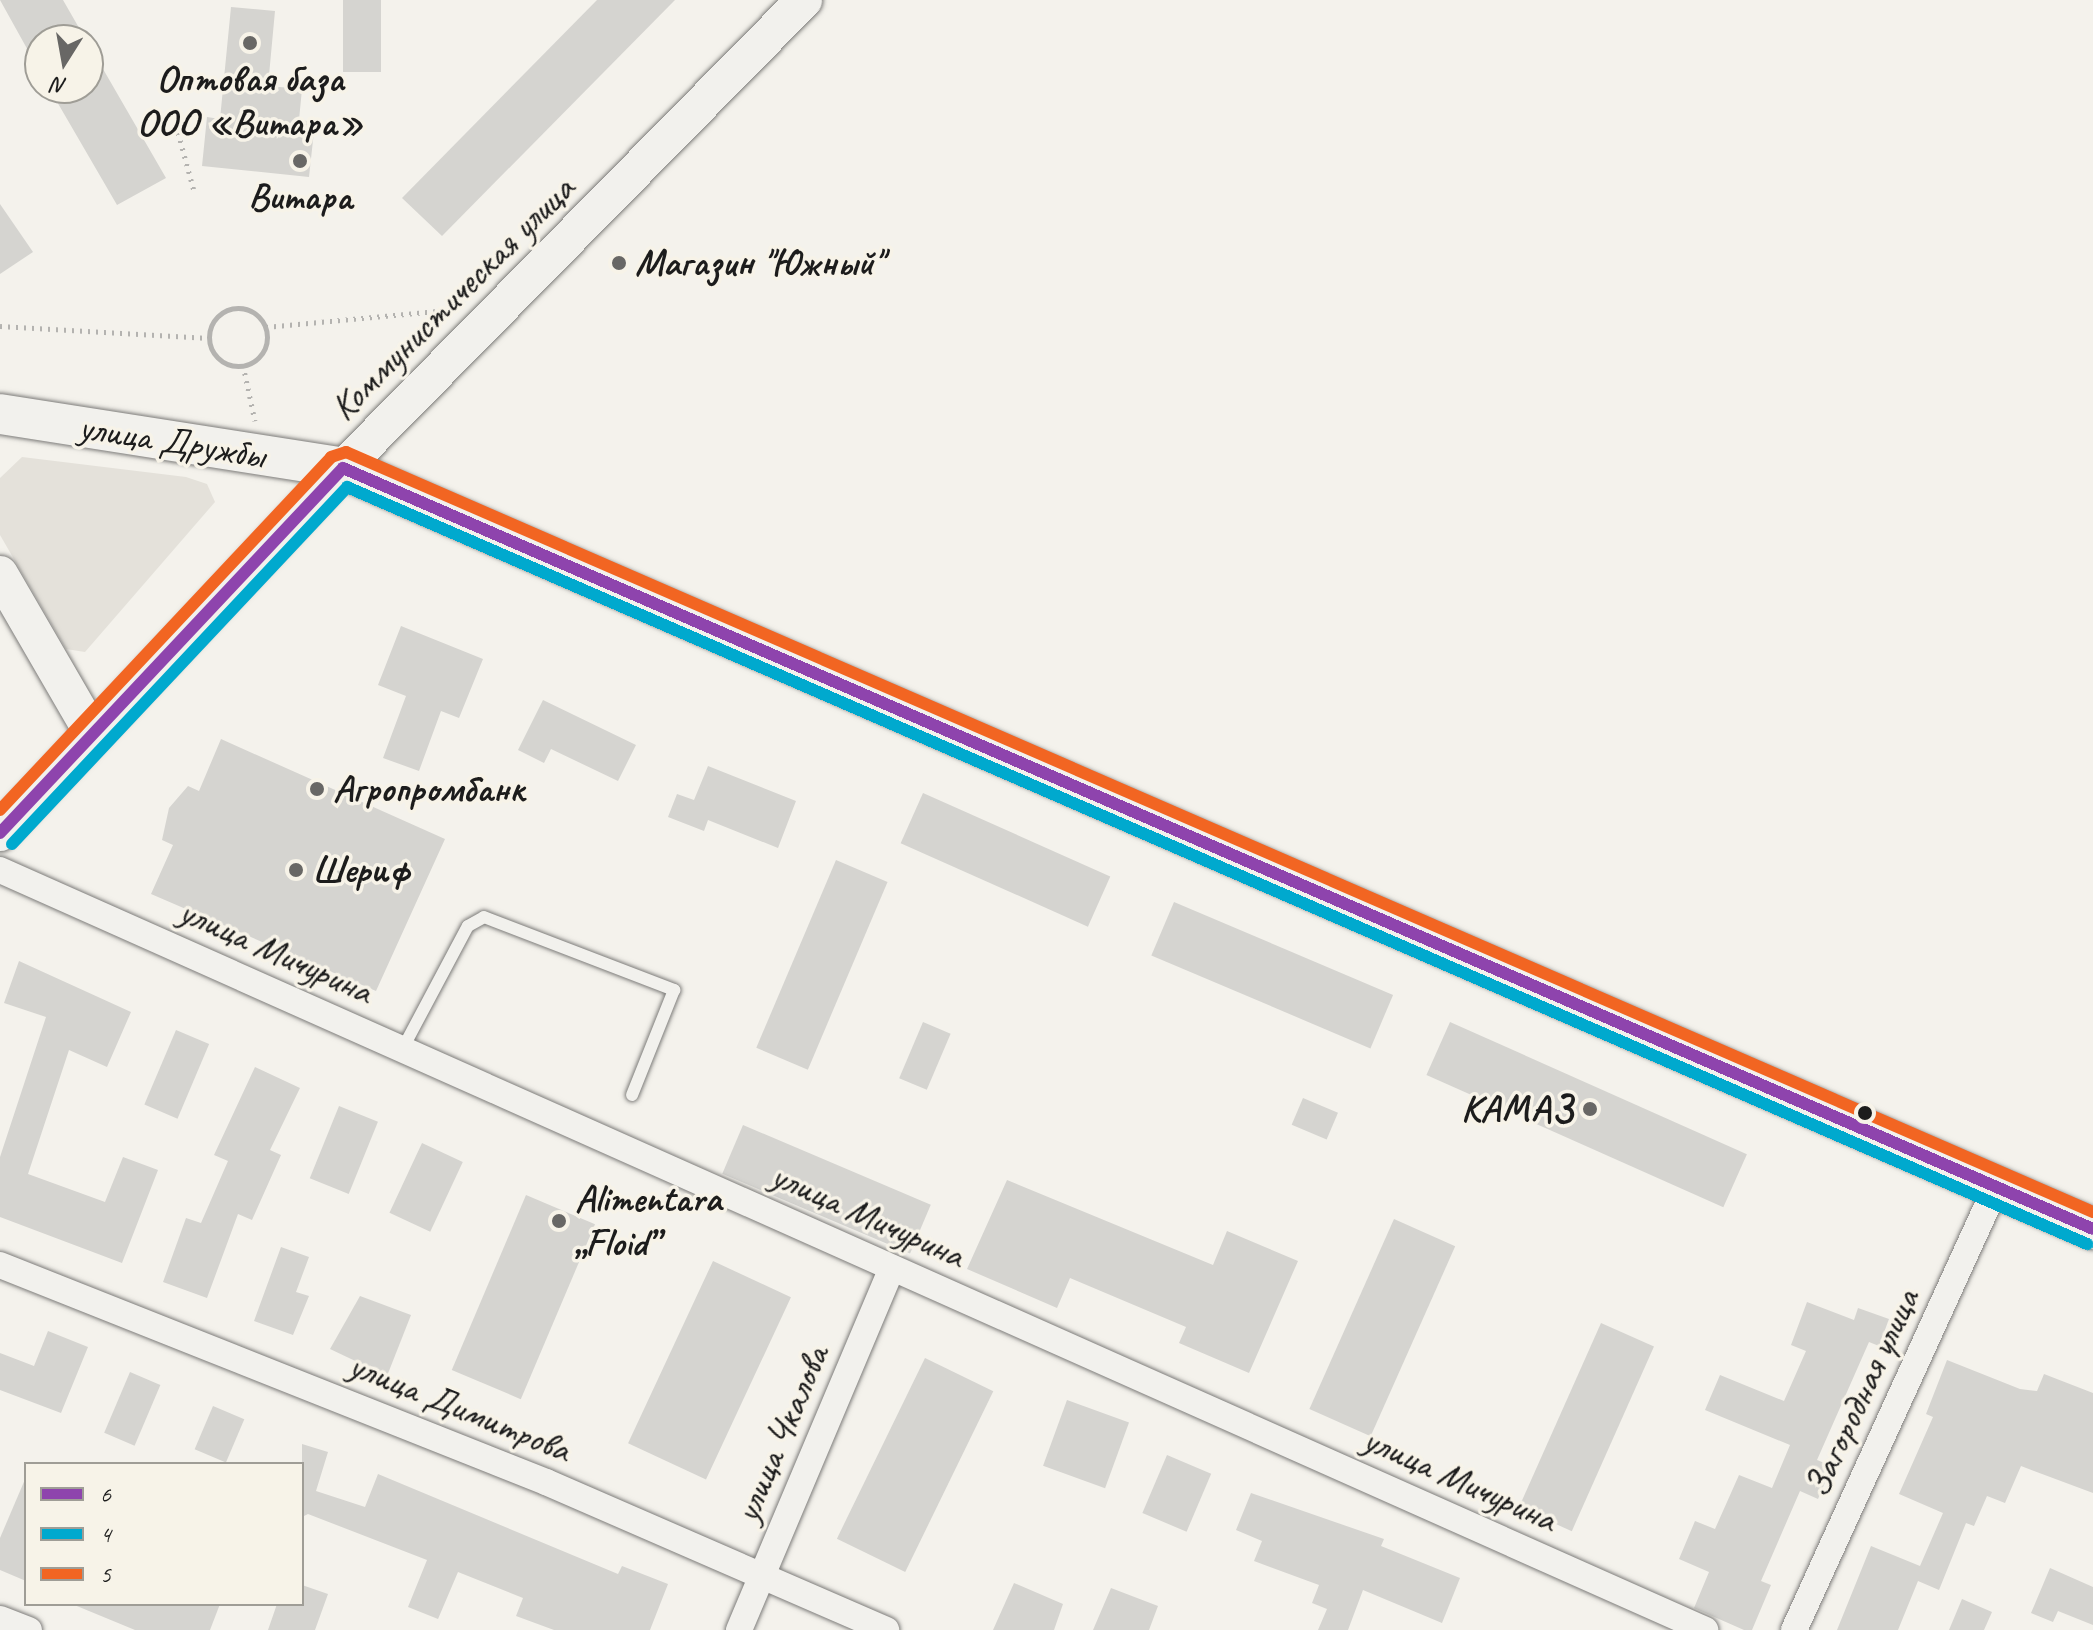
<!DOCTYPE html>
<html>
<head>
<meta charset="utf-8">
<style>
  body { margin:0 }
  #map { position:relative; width:2093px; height:1630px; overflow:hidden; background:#f4f2ec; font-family:Caveat,sans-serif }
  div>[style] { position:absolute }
  .green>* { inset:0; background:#e4e1da }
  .building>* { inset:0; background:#d5d4d0; transform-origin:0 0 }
  .path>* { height:5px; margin-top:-2.5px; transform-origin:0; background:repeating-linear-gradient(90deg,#b4b3b0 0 2px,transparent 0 8px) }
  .path>.ring { margin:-2.5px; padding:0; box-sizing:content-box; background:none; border:5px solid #b4b3b0; border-radius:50% }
  .roads { filter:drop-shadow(0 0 2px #7d7c7a) drop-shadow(0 0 2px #7d7c7a) }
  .lane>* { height:12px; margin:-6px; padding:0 6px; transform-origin:6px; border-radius:6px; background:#f2f1ed }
  .street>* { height:26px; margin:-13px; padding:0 13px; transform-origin:13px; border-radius:13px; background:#f2f1ed }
  .secondary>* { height:36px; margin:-18px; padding:0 18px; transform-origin:18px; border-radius:18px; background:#f2f1ed }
  .primary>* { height:40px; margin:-20px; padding:0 20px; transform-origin:20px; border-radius:20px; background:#f2f1ed }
  .bus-1>* { height:12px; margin:-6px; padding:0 6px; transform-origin:6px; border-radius:6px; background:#8e44ad }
  .bus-2>* { height:12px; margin:-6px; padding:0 6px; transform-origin:6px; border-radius:6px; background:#00a9ce }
  .bus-3>* { height:12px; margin:-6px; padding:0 6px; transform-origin:6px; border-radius:6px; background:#f26522 }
  .dots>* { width:22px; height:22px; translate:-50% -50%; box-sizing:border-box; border:4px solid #f7f3e8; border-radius:50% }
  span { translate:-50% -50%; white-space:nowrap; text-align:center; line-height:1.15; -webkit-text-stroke:7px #f7f3e8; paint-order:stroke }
  .poi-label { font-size:38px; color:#1c1c1c; font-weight:700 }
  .left { translate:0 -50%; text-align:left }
  .right { translate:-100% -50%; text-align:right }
  .street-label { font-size:38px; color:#1c1c1c }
  .legend { position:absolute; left:24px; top:1462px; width:280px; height:144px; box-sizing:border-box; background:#f7f3e8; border:2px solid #9f9d96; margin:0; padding:10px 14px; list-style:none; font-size:24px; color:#1c1c1c }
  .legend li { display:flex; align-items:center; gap:16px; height:40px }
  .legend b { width:40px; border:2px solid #9f9d96 }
  .north { position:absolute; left:24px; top:24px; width:80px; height:80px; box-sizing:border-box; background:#f7f3e8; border:2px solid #9f9d96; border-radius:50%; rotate:191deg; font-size:22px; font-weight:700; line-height:32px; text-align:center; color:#1c1c1c }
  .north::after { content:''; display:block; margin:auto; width:28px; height:36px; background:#686765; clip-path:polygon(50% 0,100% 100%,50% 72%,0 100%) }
</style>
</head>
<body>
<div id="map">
  <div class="green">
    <i style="clip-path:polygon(22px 457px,186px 477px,207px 484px,215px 502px,85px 652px,66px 649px,0 535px,0 478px)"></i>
  </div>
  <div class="building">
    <i style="clip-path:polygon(0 0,63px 0,86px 40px,40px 40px,40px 72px)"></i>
    <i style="left:343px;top:0;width:38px;height:72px"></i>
    <i style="clip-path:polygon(597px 0,675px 0,442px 236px,402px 198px)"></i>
    <i style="clip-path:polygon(231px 7px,275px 11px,268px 86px,302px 89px,299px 120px,315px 122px,309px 177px,202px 166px,207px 117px,220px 119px)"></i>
    <i style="clip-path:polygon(88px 43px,166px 178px,117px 205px,49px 88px,88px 88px)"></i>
    <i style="clip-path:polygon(0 204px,33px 252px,0 274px)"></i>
    <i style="clip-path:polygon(401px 626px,483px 659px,459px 718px,441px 711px,419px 771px,383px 758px,406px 696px,378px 685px)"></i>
    <i style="clip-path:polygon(543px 700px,636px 745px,618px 781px,551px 749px,544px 763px,518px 750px)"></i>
    <i style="clip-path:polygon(221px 739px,445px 839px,376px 991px,151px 894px,173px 845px,162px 840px,169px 808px,188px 786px,199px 791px)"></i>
    <i style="clip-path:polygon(708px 766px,796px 801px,778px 848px,708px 820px,704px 831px,668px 817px,677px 794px,694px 800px)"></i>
    <i style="left:923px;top:793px;width:205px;height:55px;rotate:24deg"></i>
    <i style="left:836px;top:860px;width:56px;height:204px;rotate:23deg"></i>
    <i style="left:1174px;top:902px;width:238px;height:58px;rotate:23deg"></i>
    <i style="clip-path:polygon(19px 961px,131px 1012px,107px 1067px,69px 1050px,28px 1174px,105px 1202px,123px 1157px,158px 1170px,122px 1263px,0 1217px,0 1157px,46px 1017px,4px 1003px)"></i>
    <i style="left:923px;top:1022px;width:30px;height:61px;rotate:23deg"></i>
    <i style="left:1450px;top:1022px;width:325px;height:58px;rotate:24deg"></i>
    <i style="left:176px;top:1030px;width:36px;height:81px;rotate:23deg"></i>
    <i style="clip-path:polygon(255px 1067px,300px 1088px,270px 1150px,281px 1155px,252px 1220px,238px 1214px,207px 1298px,163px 1282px,186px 1218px,201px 1223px,228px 1161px,214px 1155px)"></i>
    <i style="left:1303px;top:1098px;width:38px;height:29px;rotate:23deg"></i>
    <i style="left:339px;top:1106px;width:42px;height:78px;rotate:22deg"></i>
    <i style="left:743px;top:1125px;width:204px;height:53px;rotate:23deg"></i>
    <i style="left:422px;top:1143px;width:45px;height:77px;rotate:25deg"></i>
    <i style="clip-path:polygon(1007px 1180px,1213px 1265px,1227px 1231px,1298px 1261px,1249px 1373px,1179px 1343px,1186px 1327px,1070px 1278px,1057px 1308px,967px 1269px)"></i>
    <i style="left:526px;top:1195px;width:75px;height:190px;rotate:23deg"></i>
    <i style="left:1394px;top:1219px;width:67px;height:208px;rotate:24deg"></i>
    <i style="clip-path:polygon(281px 1247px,309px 1257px,296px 1292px,309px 1296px,293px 1335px,254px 1321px)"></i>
    <i style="left:713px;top:1261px;width:86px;height:201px;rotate:25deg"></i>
    <i style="clip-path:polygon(360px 1296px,411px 1315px,387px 1376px,330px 1349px)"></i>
    <i style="clip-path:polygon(1807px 1302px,1854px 1320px,1858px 1308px,1889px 1319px,1879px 1346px,1869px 1342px,1817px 1460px,1832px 1466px,1818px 1499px,1800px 1491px,1761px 1581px,1771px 1585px,1752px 1630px,1744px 1630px,1694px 1608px,1709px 1572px,1679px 1559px,1695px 1521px,1715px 1529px,1739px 1475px,1772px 1488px,1790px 1445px,1705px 1410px,1720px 1375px,1784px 1401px,1806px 1351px,1791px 1345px)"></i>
    <i style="left:1601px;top:1323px;width:58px;height:202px;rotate:24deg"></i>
    <i style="clip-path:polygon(48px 1331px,88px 1347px,61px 1413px,0 1390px,0 1353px,34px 1366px)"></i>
    <i style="left:925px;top:1358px;width:76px;height:201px;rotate:26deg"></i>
    <i style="clip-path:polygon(1947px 1360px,2020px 1389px,2037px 1391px,2044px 1374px,2093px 1393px,2093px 1493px,2021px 1466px,2005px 1503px,1987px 1496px,1974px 1526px,1966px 1523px,1939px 1590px,1918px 1581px,1898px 1630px,1837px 1630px,1871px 1546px,1920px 1566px,1943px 1513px,1899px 1494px,1933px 1417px,1926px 1414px)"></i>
    <i style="left:130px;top:1372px;width:33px;height:66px;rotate:23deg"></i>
    <i style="left:1067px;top:1400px;width:66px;height:70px;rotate:20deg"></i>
    <i style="left:213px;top:1406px;width:34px;height:47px;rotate:23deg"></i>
    <i style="clip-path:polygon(302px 1444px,328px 1452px,316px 1491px,365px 1507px,378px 1474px,618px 1574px,622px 1566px,668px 1584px,650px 1630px,554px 1630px,516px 1616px,523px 1598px,458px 1572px,438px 1619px,408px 1607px,427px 1560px,308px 1514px,302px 1517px)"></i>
    <i style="left:1167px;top:1455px;width:48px;height:63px;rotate:23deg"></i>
    <i style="clip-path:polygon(26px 1477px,26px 1581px,0 1570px,0 1538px)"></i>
    <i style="clip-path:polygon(1251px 1493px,1384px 1539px,1381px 1546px,1460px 1578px,1442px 1623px,1363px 1590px,1348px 1630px,1318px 1630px,1327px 1609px,1312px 1603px,1319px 1585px,1254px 1561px,1262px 1541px,1236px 1530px)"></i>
    <i style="clip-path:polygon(2050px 1568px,2093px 1587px,2093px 1625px,2058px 1611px,2053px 1622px,2031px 1613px)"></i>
    <i style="clip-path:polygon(1014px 1583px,1063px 1604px,1054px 1630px,993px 1630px)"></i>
    <i style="clip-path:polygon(302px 1585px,328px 1594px,315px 1630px,268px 1630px,277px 1604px,302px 1604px)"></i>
    <i style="clip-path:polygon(1111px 1588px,1158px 1606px,1149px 1630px,1093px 1630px)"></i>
    <i style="clip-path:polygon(1962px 1599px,1992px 1612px,1984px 1630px,1949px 1630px)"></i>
    <i style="clip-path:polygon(72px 1604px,220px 1604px,210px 1630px,135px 1630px)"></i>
  </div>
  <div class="path">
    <i style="left:176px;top:125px;width:68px;rotate:74.7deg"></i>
    <i class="ring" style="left:209px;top:308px;width:53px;height:53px"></i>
    <i style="left:0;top:326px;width:209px;rotate:3.3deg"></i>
    <i style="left:266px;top:327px;width:183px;rotate:-5.3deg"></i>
    <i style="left:243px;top:365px;width:57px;rotate:77.9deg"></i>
  </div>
  <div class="roads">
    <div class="lane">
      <i style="left:403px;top:1048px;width:138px;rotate:-62deg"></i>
      <i style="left:468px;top:926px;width:18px;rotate:-29deg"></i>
      <i style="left:484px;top:917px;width:204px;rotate:21deg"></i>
      <i style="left:674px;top:990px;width:113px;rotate:111.8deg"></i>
    </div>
    <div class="street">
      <i style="left:0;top:870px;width:1867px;rotate:24.02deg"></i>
      <i style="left:0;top:1265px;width:588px;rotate:21.67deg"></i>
      <i style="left:546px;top:1482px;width:371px;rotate:23.5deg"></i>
      <i style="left:0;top:1619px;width:31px;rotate:21deg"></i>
      <i style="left:739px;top:1630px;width:393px;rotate:-67.1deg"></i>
      <i style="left:1794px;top:1630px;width:487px;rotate:-65.5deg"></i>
    </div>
    <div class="secondary">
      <i style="left:0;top:574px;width:184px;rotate:59.9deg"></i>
      <i style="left:0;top:833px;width:501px;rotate:-46.78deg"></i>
      <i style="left:343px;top:468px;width:657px;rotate:-45.43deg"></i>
    </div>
    <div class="primary">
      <i style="left:0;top:414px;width:347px;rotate:8.9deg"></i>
      <i style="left:343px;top:468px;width:1908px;rotate:23.5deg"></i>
    </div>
  </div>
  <div class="bus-1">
    <i style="left:343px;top:468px;width:1908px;rotate:23.5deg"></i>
    <i style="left:0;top:833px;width:501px;rotate:-46.78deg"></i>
  </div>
  <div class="bus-2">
    <i style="left:12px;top:844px;width:490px;rotate:-46.8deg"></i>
    <i style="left:347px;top:487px;width:1898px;rotate:23.51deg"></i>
  </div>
  <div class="bus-3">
    <i style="left:0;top:810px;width:484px;rotate:-46.8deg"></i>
    <i style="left:331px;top:457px;width:16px;rotate:-18deg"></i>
    <i style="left:346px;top:452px;width:1905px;rotate:23.51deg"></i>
  </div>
  <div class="dots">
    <i style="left:250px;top:43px;background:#686765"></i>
    <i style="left:300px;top:161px;background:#686765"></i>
    <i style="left:619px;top:263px;background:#686765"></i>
    <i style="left:317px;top:789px;background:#686765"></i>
    <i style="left:296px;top:870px;background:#686765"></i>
    <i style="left:1590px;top:1109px;background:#686765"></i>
    <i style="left:1865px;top:1113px;background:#1c1c1c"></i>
    <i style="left:559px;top:1221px;background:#686765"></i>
  </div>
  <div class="poi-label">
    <span style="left:250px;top:101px">Оптовая база<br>ООО «Витара»</span>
    <span style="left:300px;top:197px">Витара</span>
    <span class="left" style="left:635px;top:263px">Магазин "Южный"</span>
    <span class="left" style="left:333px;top:789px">Агропромбанк</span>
    <span class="left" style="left:312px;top:870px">Шериф</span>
    <span class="right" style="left:1574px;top:1109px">КАМАЗ</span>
    <span class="left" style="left:575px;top:1221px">Alimentara<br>„Floid”</span>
  </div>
  <div class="street-label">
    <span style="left:452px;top:298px;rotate:-45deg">Коммунистическая улица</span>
    <span style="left:172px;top:441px;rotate:9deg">улица Дружбы</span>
    <span style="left:276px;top:951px;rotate:24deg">улица Мичурина</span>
    <span style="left:868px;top:1215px;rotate:24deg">улица Мичурина</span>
    <span style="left:1861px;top:1393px;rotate:-65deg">Загородная улица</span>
    <span style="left:460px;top:1407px;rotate:22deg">улица Димитрова</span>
    <span style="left:781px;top:1434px;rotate:-67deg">улица Чкалова</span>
    <span style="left:1460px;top:1479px;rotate:24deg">улица Мичурина</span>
  </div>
  <ul class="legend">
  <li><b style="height:10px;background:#8e44ad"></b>6</li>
  <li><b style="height:10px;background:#00a9ce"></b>4</li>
  <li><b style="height:10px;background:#f26522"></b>5</li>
  </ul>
  <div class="north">N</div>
</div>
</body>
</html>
